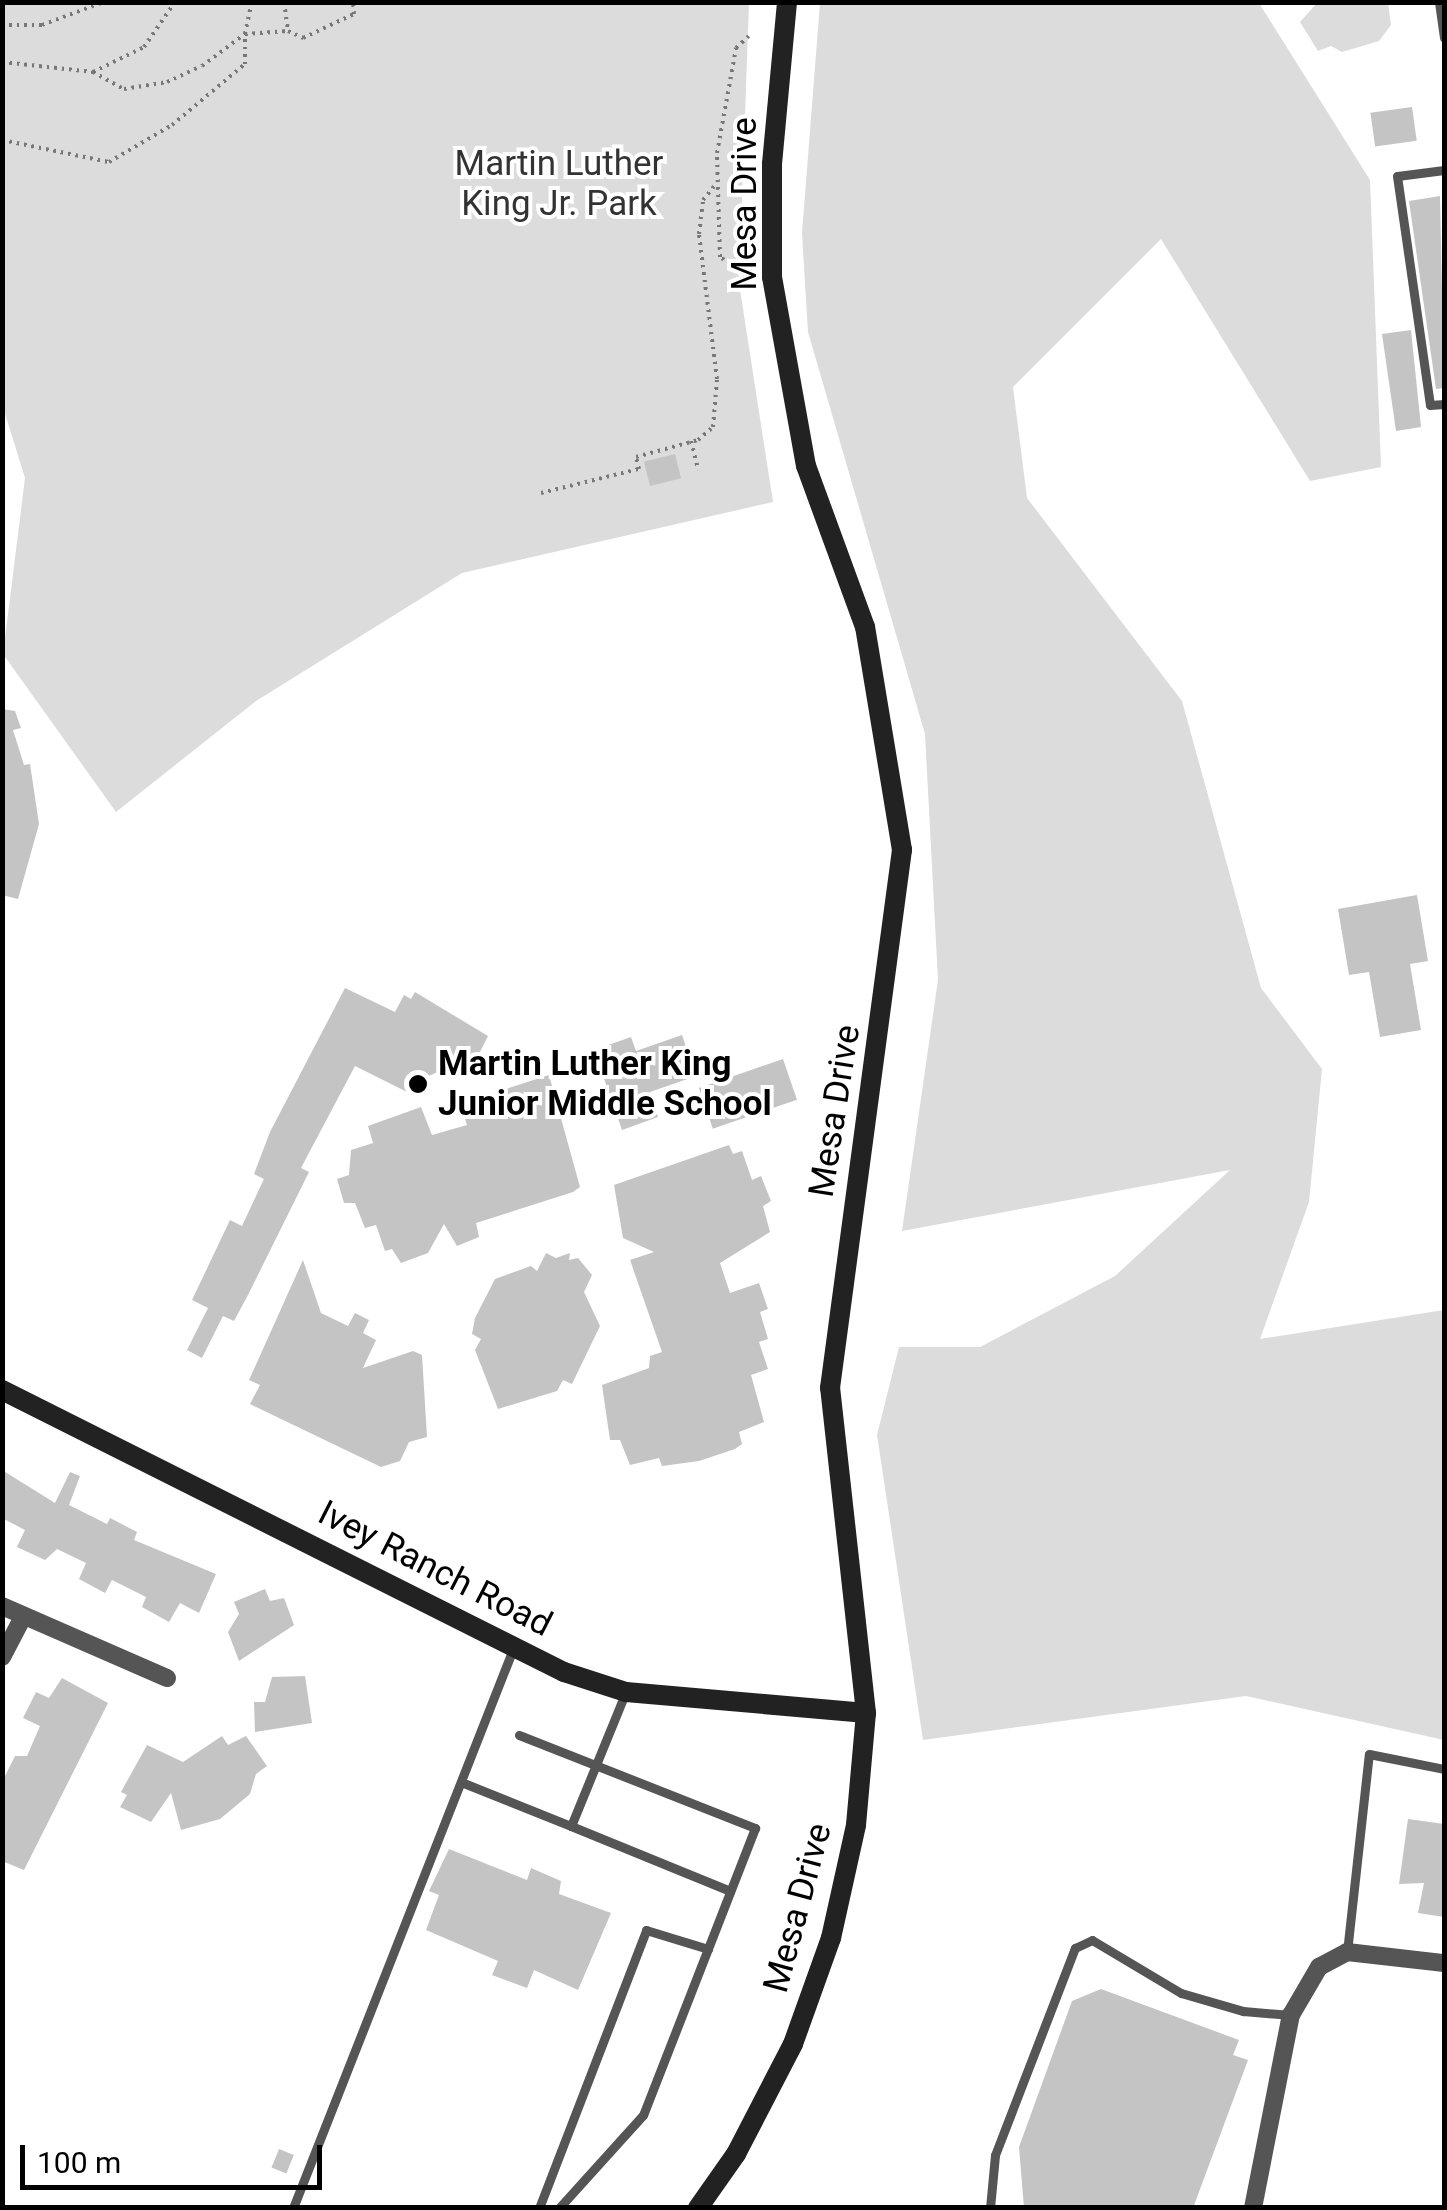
<!DOCTYPE html>
<html>
<head>
<meta charset="utf-8">
<style>
  body { margin:0 }
  #map { position:relative; width:1447px; height:2210px; overflow:hidden; background:#fff; font-family:Roboto,sans-serif }
  div>[style] { position:absolute }
  .green>* { inset:0; background:#dcdcdc }
  .building>* { inset:0; background:#c4c4c4; transform-origin:0 0 }
  .path>* { height:4px; margin-top:-2px; transform-origin:0; background:repeating-linear-gradient(90deg,#777 0 2.5px,transparent 0 7.5px) }
  .lane>* { height:9px; margin:-4.5px; padding:0 4.5px; transform-origin:4.5px; border-radius:4.5px; background:#555 }
  .street>* { height:18px; margin:-9px; padding:0 9px; transform-origin:9px; border-radius:9px; background:#555 }
  .secondary>* { height:20px; margin:-10px; padding:0 10px; transform-origin:10px; border-radius:10px; background:#222 }
  .dots>* { width:28px; height:28px; translate:-50% -50%; box-sizing:border-box; border:5px solid #fff; border-radius:50% }
  span { translate:-50% -50%; white-space:nowrap; text-align:center; line-height:1.15; -webkit-text-stroke:8px #fff; paint-order:stroke }
  .park-label { font-size:35px; color:#333 }
  .street-label { font-size:35px; color:#000 }
  .poi-label { font-size:35px; color:#000; font-weight:700 }
  .left { translate:0 -50%; text-align:left }
  .frame { position:absolute; inset:0; border:5px solid #000; pointer-events:none }
  .scale { position:absolute; left:20px; top:2145px; width:302px; height:45px; box-sizing:border-box; border:5px solid #000; border-top:0; padding-left:12px; font-size:30px; line-height:35px; white-space:nowrap; color:#000; -webkit-text-stroke:8px #fff; paint-order:stroke }
</style>
</head>
<body>
<div id="map">
  <div class="green">
    <i style="clip-path:polygon(2px 3px,749px 3px,739px 283px,773px 502px,462px 573px,256px 701px,116px 812px,3px 654px,25px 478px,2px 404px)"></i>
    <i style="clip-path:polygon(820px 3px,1259px 3px,1370px 180px,1381px 467px,1310px 481px,1161px 239px,1013px 387px,1027px 498px,1182px 701px,1261px 988px,1322px 1069px,1309px 1202px,1260px 1339px,1444px 1310px,1444px 1740px,1246px 1696px,923px 1740px,877px 1435px,899px 1347px,980px 1347px,1115px 1276px,1230px 1170px,902px 1231px,938px 980px,925px 734px,808px 332px,802px 233px)"></i>
    <i style="clip-path:polygon(1317px 3px,1388px 3px,1391px 25px,1379px 41px,1342px 52px,1331px 46px,1318px 51px,1300px 22px)"></i>
  </div>
  <div class="building">
    <i style="left:1412px;top:107px;width:34px;height:42px;rotate:82deg"></i>
    <i style="clip-path:polygon(1440px 196px,1444px 388px,1436px 389px,1409px 201px)"></i>
    <i style="clip-path:polygon(1411px 330px,1421px 427px,1396px 431px,1382px 334px)"></i>
    <i style="left:675px;top:454px;width:25px;height:32px;rotate:76deg"></i>
    <i style="clip-path:polygon(2px 709px,15px 711px,21px 728px,13px 730px,24px 765px,30px 764px,39px 824px,18px 899px,2px 895px)"></i>
    <i style="clip-path:polygon(1417px 895px,1428px 961px,1410px 964px,1421px 1030px,1380px 1037px,1369px 972px,1349px 975px,1338px 909px)"></i>
    <i style="clip-path:polygon(345px 988px,395px 1012px,404px 995px,411px 999px,415px 992px,488px 1036px,471px 1070px,458px 1063px,424px 1078px,415px 1096px,355px 1066px,301px 1168px,309px 1172px,248px 1295px,234px 1321px,223px 1316px,202px 1358px,187px 1350px,208px 1308px,192px 1300px,230px 1220px,242px 1226px,264px 1179px,254px 1174px,270px 1132px)"></i>
    <i style="clip-path:polygon(682px 1035px,696px 1076px,650px 1092px,658px 1117px,622px 1130px,594px 1050px,631px 1037px,636px 1051px)"></i>
    <i style="left:783px;top:1059px;width:43px;height:89px;rotate:71deg"></i>
    <i style="clip-path:polygon(549px 1075px,580px 1187px,573px 1192px,476px 1223px,479px 1237px,457px 1246px,444px 1224px,428px 1253px,401px 1263px,392px 1249px,385px 1251px,376px 1225px,365px 1228px,355px 1203px,344px 1203px,337px 1179px,349px 1175px,351px 1150px,373px 1143px,368px 1126px,421px 1107px,432px 1135px,467px 1125px,460px 1104px)"></i>
    <i style="clip-path:polygon(729px 1145px,733px 1154px,742px 1151px,752px 1180px,761px 1176px,771px 1201px,763px 1206px,770px 1232px,720px 1263px,730px 1293px,759px 1283px,768px 1309px,760px 1312px,768px 1339px,759px 1342px,768px 1369px,751px 1375px,764px 1422px,739px 1432px,742px 1444px,735px 1449px,699px 1461px,662px 1466px,659px 1458px,630px 1465px,620px 1440px,610px 1440px,602px 1385px,649px 1368px,650px 1356px,662px 1352px,630px 1260px,654px 1252px,623px 1238px,614px 1185px)"></i>
    <i style="clip-path:polygon(546px 1253px,556px 1258px,570px 1253px,569px 1260px,578px 1258px,592px 1275px,584px 1292px,600px 1326px,572px 1384px,563px 1380px,557px 1391px,498px 1409px,475px 1350px,481px 1339px,472px 1334px,475px 1318px,495px 1279px,531px 1266px,537px 1271px)"></i>
    <i style="clip-path:polygon(303px 1260px,321px 1313px,348px 1326px,355px 1313px,369px 1320px,363px 1333px,376px 1340px,363px 1368px,413px 1351px,422px 1355px,427px 1437px,409px 1442px,400px 1461px,381px 1467px,250px 1404px,260px 1385px,249px 1380px)"></i>
    <i style="clip-path:polygon(2px 1470px,55px 1503px,70px 1472px,80px 1476px,69px 1505px,107px 1524px,110px 1518px,137px 1532px,134px 1540px,216px 1574px,199px 1613px,180px 1603px,169px 1622px,142px 1607px,146px 1597px,112px 1580px,105px 1593px,79px 1579px,86px 1563px,57px 1549px,45px 1560px,17px 1547px,25px 1530px,2px 1518px)"></i>
    <i style="clip-path:polygon(265px 1589px,270px 1601px,284px 1598px,294px 1625px,239px 1661px,228px 1632px,239px 1614px,234px 1602px)"></i>
    <i style="clip-path:polygon(305px 1676px,312px 1723px,255px 1732px,254px 1702px,265px 1702px,272px 1677px)"></i>
    <i style="clip-path:polygon(62px 1678px,108px 1703px,24px 1870px,2px 1861px,2px 1782px,15px 1756px,27px 1756px,40px 1726px,23px 1718px,36px 1692px,49px 1698px)"></i>
    <i style="clip-path:polygon(222px 1736px,228px 1745px,246px 1736px,267px 1766px,256px 1774px,250px 1794px,220px 1819px,181px 1830px,171px 1793px,151px 1822px,120px 1807px,127px 1795px,121px 1792px,147px 1745px,183px 1762px)"></i>
    <i style="clip-path:polygon(1408px 1819px,1444px 1824px,1444px 1917px,1418px 1913px,1424px 1883px,1399px 1884px)"></i>
    <i style="clip-path:polygon(449px 1849px,527px 1880px,531px 1868px,561px 1881px,559px 1894px,611px 1913px,578px 1990px,534px 1970px,527px 1988px,492px 1975px,498px 1961px,426px 1930px,439px 1895px,429px 1891px)"></i>
    <i style="clip-path:polygon(1101px 1989px,1239px 2040px,1233px 2055px,1248px 2060px,1193px 2208px,1024px 2208px,1019px 2147px,1072px 2001px)"></i>
    <i style="left:279px;top:2149px;width:16px;height:20px;rotate:22deg"></i>
  </div>
  <div class="path">
    <i style="left:284px;top:2px;width:29px;rotate:82deg"></i>
    <i style="left:288px;top:31px;width:17px;rotate:25deg"></i>
    <i style="left:303px;top:38px;width:56px;rotate:-25.2deg"></i>
    <i style="left:354px;top:14px;width:12px;rotate:-95deg"></i>
    <i style="left:2px;top:25px;width:40px"></i>
    <i style="left:42px;top:25px;width:66px;rotate:-20.4deg"></i>
    <i style="left:2px;top:62px;width:92px;rotate:6.3deg"></i>
    <i style="left:93px;top:72px;width:35px;rotate:29deg"></i>
    <i style="left:124px;top:89px;width:44px;rotate:-9.2deg"></i>
    <i style="left:167px;top:82px;width:38px;rotate:-25deg"></i>
    <i style="left:202px;top:66px;width:54px;rotate:-36.7deg"></i>
    <i style="left:245px;top:34px;width:33px;rotate:-78deg"></i>
    <i style="left:93px;top:72px;width:57px;rotate:-26.1deg"></i>
    <i style="left:144px;top:47px;width:55px;rotate:-55.4deg"></i>
    <i style="left:2px;top:140px;width:109px;rotate:11.6deg"></i>
    <i style="left:109px;top:162px;width:73px;rotate:-30.4deg"></i>
    <i style="left:172px;top:125px;width:95px;rotate:-39.9deg"></i>
    <i style="left:245px;top:64px;width:30px;rotate:-90deg"></i>
    <i style="left:245px;top:34px;width:43px;rotate:-4deg"></i>
    <i style="left:737px;top:267px;width:20px;rotate:-150deg"></i>
    <i style="left:720px;top:257px;width:104px;rotate:-91.7deg"></i>
    <i style="left:717px;top:153px;width:107px;rotate:-79.7deg"></i>
    <i style="left:736px;top:48px;width:19px;rotate:-43deg"></i>
    <i style="left:691px;top:441px;width:30px;rotate:76deg"></i>
    <i style="left:541px;top:493px;width:101px;rotate:-13.8deg"></i>
    <i style="left:639px;top:469px;width:12px;rotate:-104deg"></i>
    <i style="left:636px;top:457px;width:64px;rotate:-15.3deg"></i>
    <i style="left:698px;top:440px;width:20px;rotate:-41deg"></i>
    <i style="left:713px;top:427px;width:48px;rotate:-85.2deg"></i>
    <i style="left:717px;top:379px;width:146px;rotate:-97.1deg"></i>
    <i style="left:699px;top:234px;width:34px;rotate:-83deg"></i>
    <i style="left:703px;top:200px;width:19px;rotate:-51deg"></i>
  </div>
  <div class="lane">
    <i style="left:1439px;top:2px;width:36px;rotate:82deg"></i>
    <i style="left:1444px;top:170px;width:47px;rotate:172.7deg"></i>
    <i style="left:1397px;top:176px;width:231px;rotate:81.8deg"></i>
    <i style="left:1430px;top:405px;width:14px;rotate:-4deg"></i>
    <i style="left:519px;top:1735px;width:254px;rotate:21.5deg"></i>
    <i style="left:755px;top:1828px;width:308px;rotate:111.3deg"></i>
    <i style="left:643px;top:2115px;width:125px;rotate:132.1deg"></i>
    <i style="left:461px;top:1782px;width:118px;rotate:21.8deg"></i>
    <i style="left:571px;top:1826px;width:143px;rotate:-67.8deg"></i>
    <i style="left:571px;top:1826px;width:172px;rotate:22.2deg"></i>
    <i style="left:1347px;top:1952px;width:199px;rotate:-83.7deg"></i>
    <i style="left:1369px;top:1754px;width:76px;rotate:11.3deg"></i>
    <i style="left:293px;top:2208px;width:601px;rotate:-68.52deg"></i>
    <i style="left:539px;top:2208px;width:298px;rotate:-68.9deg"></i>
    <i style="left:646px;top:1930px;width:65px;rotate:17deg"></i>
    <i style="left:990px;top:2208px;width:53px;rotate:-84.6deg"></i>
    <i style="left:995px;top:2155px;width:222px;rotate:-68.9deg"></i>
    <i style="left:1075px;top:1948px;width:19px;rotate:-25deg"></i>
    <i style="left:1092px;top:1940px;width:104px;rotate:30.8deg"></i>
    <i style="left:1181px;top:1993px;width:65px;rotate:16.2deg"></i>
    <i style="left:1243px;top:2011px;width:48px;rotate:4.8deg"></i>
  </div>
  <div class="street">
    <i style="left:2px;top:1606px;width:180px;rotate:23.6deg"></i>
    <i style="left:2px;top:1657px;width:45px;rotate:-62.3deg"></i>
    <i style="left:1253px;top:2208px;width:197px;rotate:-78.9deg"></i>
    <i style="left:1291px;top:2015px;width:56px;rotate:-59.7deg"></i>
    <i style="left:1319px;top:1967px;width:32px;rotate:-28deg"></i>
    <i style="left:1347px;top:1952px;width:98px;rotate:6.5deg"></i>
  </div>
  <div class="secondary">
    <i style="left:2px;top:1390px;width:629px;rotate:26.65deg"></i>
    <i style="left:564px;top:1672px;width:65px;rotate:17.9deg"></i>
    <i style="left:626px;top:1692px;width:241px;rotate:5deg"></i>
    <i style="left:698px;top:2208px;width:66px;rotate:-54.9deg"></i>
    <i style="left:736px;top:2154px;width:124px;rotate:-62.6deg"></i>
    <i style="left:793px;top:2044px;width:113px;rotate:-70.3deg"></i>
    <i style="left:831px;top:1938px;width:116px;rotate:-77.5deg"></i>
    <i style="left:856px;top:1825px;width:112px;rotate:-84.9deg"></i>
    <i style="left:866px;top:1713px;width:327px;rotate:-96.3deg"></i>
    <i style="left:830px;top:1388px;width:543px;rotate:-82.38deg"></i>
    <i style="left:902px;top:850px;width:226px;rotate:-99.4deg"></i>
    <i style="left:865px;top:627px;width:171px;rotate:-110.1deg"></i>
    <i style="left:806px;top:466px;width:192px;rotate:-100.2deg"></i>
    <i style="left:772px;top:277px;width:113px;rotate:-90deg"></i>
    <i style="left:772px;top:164px;width:163px;rotate:-84.7deg"></i>
  </div>
  <div class="dots">
    <i style="left:418px;top:1084px;background:#000"></i>
  </div>
  <div class="park-label">
    <span style="left:559px;top:184px">Martin Luther<br>King Jr. Park</span>
  </div>
  <div class="street-label">
    <span style="left:745px;top:204px;rotate:-90deg">Mesa Drive</span>
    <span style="left:835px;top:1111px;rotate:-81deg">Mesa Drive</span>
    <span style="left:435px;top:1569px;rotate:27deg">Ivey Ranch Road</span>
    <span style="left:798px;top:1908px;rotate:-75deg">Mesa Drive</span>
  </div>
  <div class="poi-label">
    <span class="left" style="left:438px;top:1084px">Martin Luther King<br>Junior Middle School</span>
  </div>
  <div class="frame"></div>
  <div class="scale">100 m</div>
</div>
</body>
</html>
